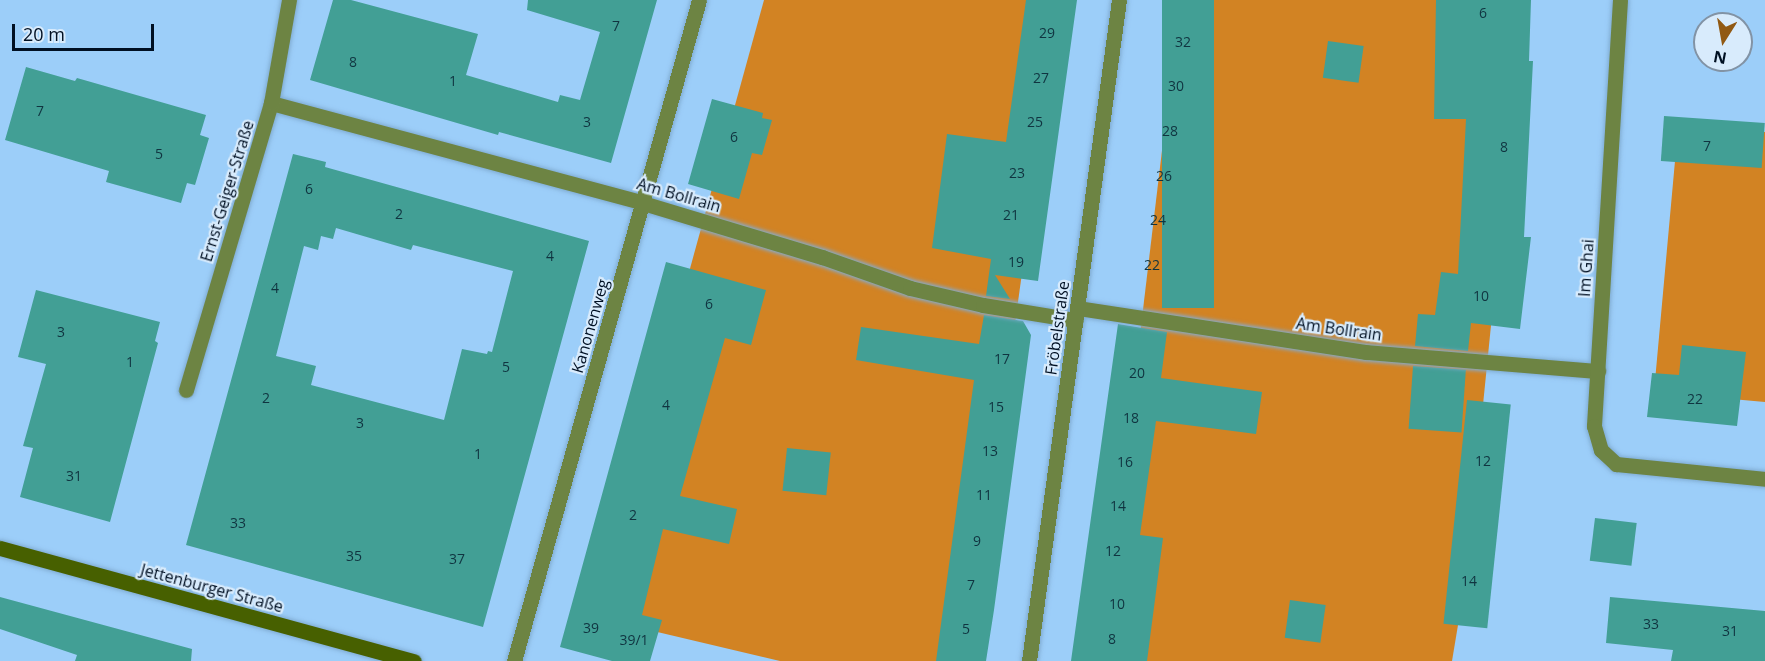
<!DOCTYPE html>
<html>
<head>
<meta charset="utf-8">
<style>
  body { margin:0 }
  #map { position:relative; width:1765px; height:661px; overflow:hidden; background:#9ccef9; font-family:"Open Sans",sans-serif }
  div>[style] { position:absolute }
  .green>* { inset:0; background:#d28323 }
  .building>* { inset:0; background:#429f95; transform-origin:0 0 }
  .roads { filter:drop-shadow(0 0 2px #80acd2) drop-shadow(0 0 2px #80acd2) }
  .lane>* { height:15px; margin:-7.5px; padding:0 7.5px; transform-origin:7.5px; border-radius:7.5px; background:#6d8443 }
  .street>* { height:15px; margin:-7.5px; padding:0 7.5px; transform-origin:7.5px; border-radius:7.5px; background:#6d8443 }
  .secondary>* { height:15px; margin:-7.5px; padding:0 7.5px; transform-origin:7.5px; border-radius:7.5px; background:#476000 }
  span { translate:-50% -50%; white-space:nowrap; text-align:center; line-height:1.15; -webkit-text-stroke:4.5px #d8ebfc; paint-order:stroke }
  .number-label { font-size:14px; color:#103440 }
  .number-label span { -webkit-text-stroke-width:0 }
  .street-label { font-size:16px; color:#001023 }
  .north { position:absolute; left:1693px; top:12px; width:60px; height:60px; box-sizing:border-box; background:#d8ebfc; border:2px solid #8293a5; border-radius:50%; rotate:191deg; font-size:16px; font-weight:700; line-height:24px; text-align:center; color:#001023 }
  .north::after { content:''; display:block; margin:auto; width:21px; height:27px; background:#915913; clip-path:polygon(50% 0,100% 100%,50% 72%,0 100%) }
  .scale { position:absolute; left:12px; top:24px; width:142px; height:27px; box-sizing:border-box; border:3px solid #001023; border-top:0; padding-left:8px; font-size:18px; line-height:21px; white-space:nowrap; color:#001023; -webkit-text-stroke:4px #d8ebfc; paint-order:stroke }
</style>
</head>
<body>
<div id="map">
  <div class="green">
    <i style="clip-path:polygon(764px 0,1060px 0,968px 661px,780px 661px,594px 617px)"></i>
    <i style="clip-path:polygon(1180px 0,1503px 0,1496px 276px,1465px 583px,1452px 661px,1101px 661px)"></i>
    <i style="clip-path:polygon(1678px 128px,1765px 132px,1765px 402px,1654px 392px)"></i>
  </div>
  <div class="building">
    <i style="clip-path:polygon(333px 0,351px 0,478px 34px,466px 75px,558px 102px,560px 95px,580px 100px,600px 32px,527px 10px,528px 0,657px 0,611px 163px,499px 132px,498px 135px,310px 80px)"></i>
    <i style="clip-path:polygon(1026px 0,1077px 0,1038px 281px,995px 275px,1010px 299px,986px 296px,991px 259px,932px 248px,947px 134px,1006px 142px)"></i>
    <i style="left:1162px;top:0;width:52px;height:308px"></i>
    <i style="clip-path:polygon(1436px 0,1531px 0,1529px 61px,1533px 61px,1524px 237px,1531px 237px,1520px 329px,1471px 323px,1468px 351px,1415px 346px,1418px 314px,1435px 315px,1441px 272px,1458px 274px,1466px 119px,1434px 119px)"></i>
    <i style="left:1328px;top:41px;width:36px;height:37px;rotate:8deg"></i>
    <i style="clip-path:polygon(26px 67px,75px 81px,77px 78px,206px 115px,200px 135px,209px 138px,195px 185px,187px 183px,181px 203px,106px 182px,109px 171px,5px 140px)"></i>
    <i style="clip-path:polygon(712px 99px,763px 113px,762px 118px,772px 120px,762px 155px,752px 153px,739px 199px,688px 184px)"></i>
    <i style="left:1664px;top:116px;width:101px;height:45px;rotate:4deg"></i>
    <i style="clip-path:polygon(evenodd,293px 154px,326px 162px,325px 167px,589px 241px,483px 627px,186px 545px,293px 154px,336px 228px,411px 250px,413px 245px,513px 271px,492px 352px,488px 351px,487px 354px,462px 349px,444px 420px,311px 385px,316px 366px,276px 356px,304px 246px,318px 250px,321px 236px,333px 239px,336px 228px)"></i>
    <i style="clip-path:polygon(666px 262px,766px 290px,751px 345px,725px 338px,680px 496px,737px 509px,729px 544px,663px 529px,642px 615px,662px 620px,650px 661px,612px 661px,560px 647px)"></i>
    <i style="clip-path:polygon(36px 290px,160px 322px,155px 341px,158px 343px,110px 522px,20px 497px,33px 448px,23px 446px,46px 364px,18px 357px)"></i>
    <i style="clip-path:polygon(984px 315px,1023px 321px,1031px 335px,994px 610px,986px 661px,936px 661px,974px 380px,856px 360px,861px 327px,979px 344px)"></i>
    <i style="clip-path:polygon(1118px 324px,1167px 332px,1161px 378px,1262px 392px,1256px 434px,1156px 421px,1140px 535px,1163px 538px,1147px 661px,1071px 661px)"></i>
    <i style="clip-path:polygon(1682px 345px,1746px 352px,1737px 426px,1647px 417px,1652px 373px,1679px 375px)"></i>
    <i style="left:1413px;top:366px;width:53px;height:63px;rotate:4deg"></i>
    <i style="left:1467px;top:400px;width:44px;height:225px;rotate:6deg"></i>
    <i style="left:787px;top:448px;width:44px;height:43px;rotate:6deg"></i>
    <i style="left:1595px;top:518px;width:42px;height:43px;rotate:7deg"></i>
    <i style="clip-path:polygon(0 597px,192px 649px,191px 661px,75px 661px,77px 655px,0 629px)"></i>
    <i style="clip-path:polygon(1610px 597px,1765px 611px,1765px 661px,1671px 661px,1673px 650px,1606px 643px)"></i>
    <i style="left:1290px;top:600px;width:36px;height:38px;rotate:8deg"></i>
  </div>
  <div class="roads">
    <div class="lane">
      <i style="left:822px;top:257px;width:93px;rotate:19.4deg"></i>
      <i style="left:910px;top:288px;width:75px;rotate:13.1deg"></i>
      <i style="left:983px;top:305px;width:94px;rotate:9.2deg"></i>
      <i style="left:1078px;top:308px;width:291px;rotate:8.7deg"></i>
      <i style="left:1366px;top:352px;width:233px;rotate:4.7deg"></i>
    </div>
    <div class="street">
      <i style="left:1620px;top:0;width:427px;rotate:93.5deg"></i>
      <i style="left:1594px;top:426px;width:25px;rotate:74deg"></i>
      <i style="left:1601px;top:450px;width:21px;rotate:43deg"></i>
      <i style="left:1616px;top:464px;width:150px;rotate:5.7deg"></i>
      <i style="left:271px;top:103px;width:385px;rotate:15deg"></i>
      <i style="left:643px;top:203px;width:187px;rotate:16.8deg"></i>
      <i style="left:186px;top:390px;width:299px;rotate:-73.5deg"></i>
      <i style="left:271px;top:103px;width:105px;rotate:-80.1deg"></i>
      <i style="left:514px;top:661px;width:686px;rotate:-74.36deg"></i>
      <i style="left:1029px;top:661px;width:667px;rotate:-82.25deg"></i>
    </div>
    <div class="secondary">
      <i style="left:0;top:548px;width:429px;rotate:15.3deg"></i>
    </div>
  </div>
  <div class="number-label">
    <span style="left:1483px;top:13px">6</span>
    <span style="left:616px;top:26px">7</span>
    <span style="left:1047px;top:33px">29</span>
    <span style="left:1183px;top:42px">32</span>
    <span style="left:353px;top:62px">8</span>
    <span style="left:1041px;top:78px">27</span>
    <span style="left:453px;top:81px">1</span>
    <span style="left:1176px;top:86px">30</span>
    <span style="left:40px;top:111px">7</span>
    <span style="left:587px;top:122px">3</span>
    <span style="left:1035px;top:122px">25</span>
    <span style="left:1170px;top:131px">28</span>
    <span style="left:734px;top:137px">6</span>
    <span style="left:1707px;top:146px">7</span>
    <span style="left:1504px;top:147px">8</span>
    <span style="left:159px;top:154px">5</span>
    <span style="left:1017px;top:173px">23</span>
    <span style="left:1164px;top:176px">26</span>
    <span style="left:309px;top:189px">6</span>
    <span style="left:399px;top:214px">2</span>
    <span style="left:1011px;top:215px">21</span>
    <span style="left:1158px;top:220px">24</span>
    <span style="left:550px;top:256px">4</span>
    <span style="left:1016px;top:262px">19</span>
    <span style="left:1152px;top:265px">22</span>
    <span style="left:275px;top:288px">4</span>
    <span style="left:1481px;top:296px">10</span>
    <span style="left:709px;top:304px">6</span>
    <span style="left:61px;top:332px">3</span>
    <span style="left:1002px;top:359px">17</span>
    <span style="left:130px;top:362px">1</span>
    <span style="left:506px;top:367px">5</span>
    <span style="left:1137px;top:373px">20</span>
    <span style="left:266px;top:398px">2</span>
    <span style="left:1695px;top:399px">22</span>
    <span style="left:666px;top:405px">4</span>
    <span style="left:996px;top:407px">15</span>
    <span style="left:1131px;top:418px">18</span>
    <span style="left:360px;top:423px">3</span>
    <span style="left:990px;top:451px">13</span>
    <span style="left:478px;top:454px">1</span>
    <span style="left:1483px;top:461px">12</span>
    <span style="left:1125px;top:462px">16</span>
    <span style="left:74px;top:476px">31</span>
    <span style="left:984px;top:495px">11</span>
    <span style="left:1118px;top:506px">14</span>
    <span style="left:633px;top:515px">2</span>
    <span style="left:238px;top:523px">33</span>
    <span style="left:977px;top:541px">9</span>
    <span style="left:1113px;top:551px">12</span>
    <span style="left:354px;top:556px">35</span>
    <span style="left:457px;top:559px">37</span>
    <span style="left:1469px;top:581px">14</span>
    <span style="left:971px;top:585px">7</span>
    <span style="left:1117px;top:604px">10</span>
    <span style="left:1651px;top:624px">33</span>
    <span style="left:591px;top:628px">39</span>
    <span style="left:966px;top:629px">5</span>
    <span style="left:1730px;top:631px">31</span>
    <span style="left:1112px;top:639px">8</span>
    <span style="left:634px;top:640px">39/1</span>
  </div>
  <div class="street-label">
    <span style="left:227px;top:191px;rotate:-73deg">Ernst-Geiger-Straße</span>
    <span style="left:679px;top:195px;rotate:16deg">Am Bollrain</span>
    <span style="left:1586px;top:268px;rotate:-86deg">Im Ghai</span>
    <span style="left:590px;top:326px;rotate:-74deg">Kanonenweg</span>
    <span style="left:1057px;top:328px;rotate:-82deg">Fröbelstraße</span>
    <span style="left:1339px;top:329px;rotate:8deg">Am Bollrain</span>
    <span style="left:212px;top:588px;rotate:15deg">Jettenburger Straße</span>
  </div>
  <div class="north">N</div>
  <div class="scale">20 m</div>
</div>
</body>
</html>
